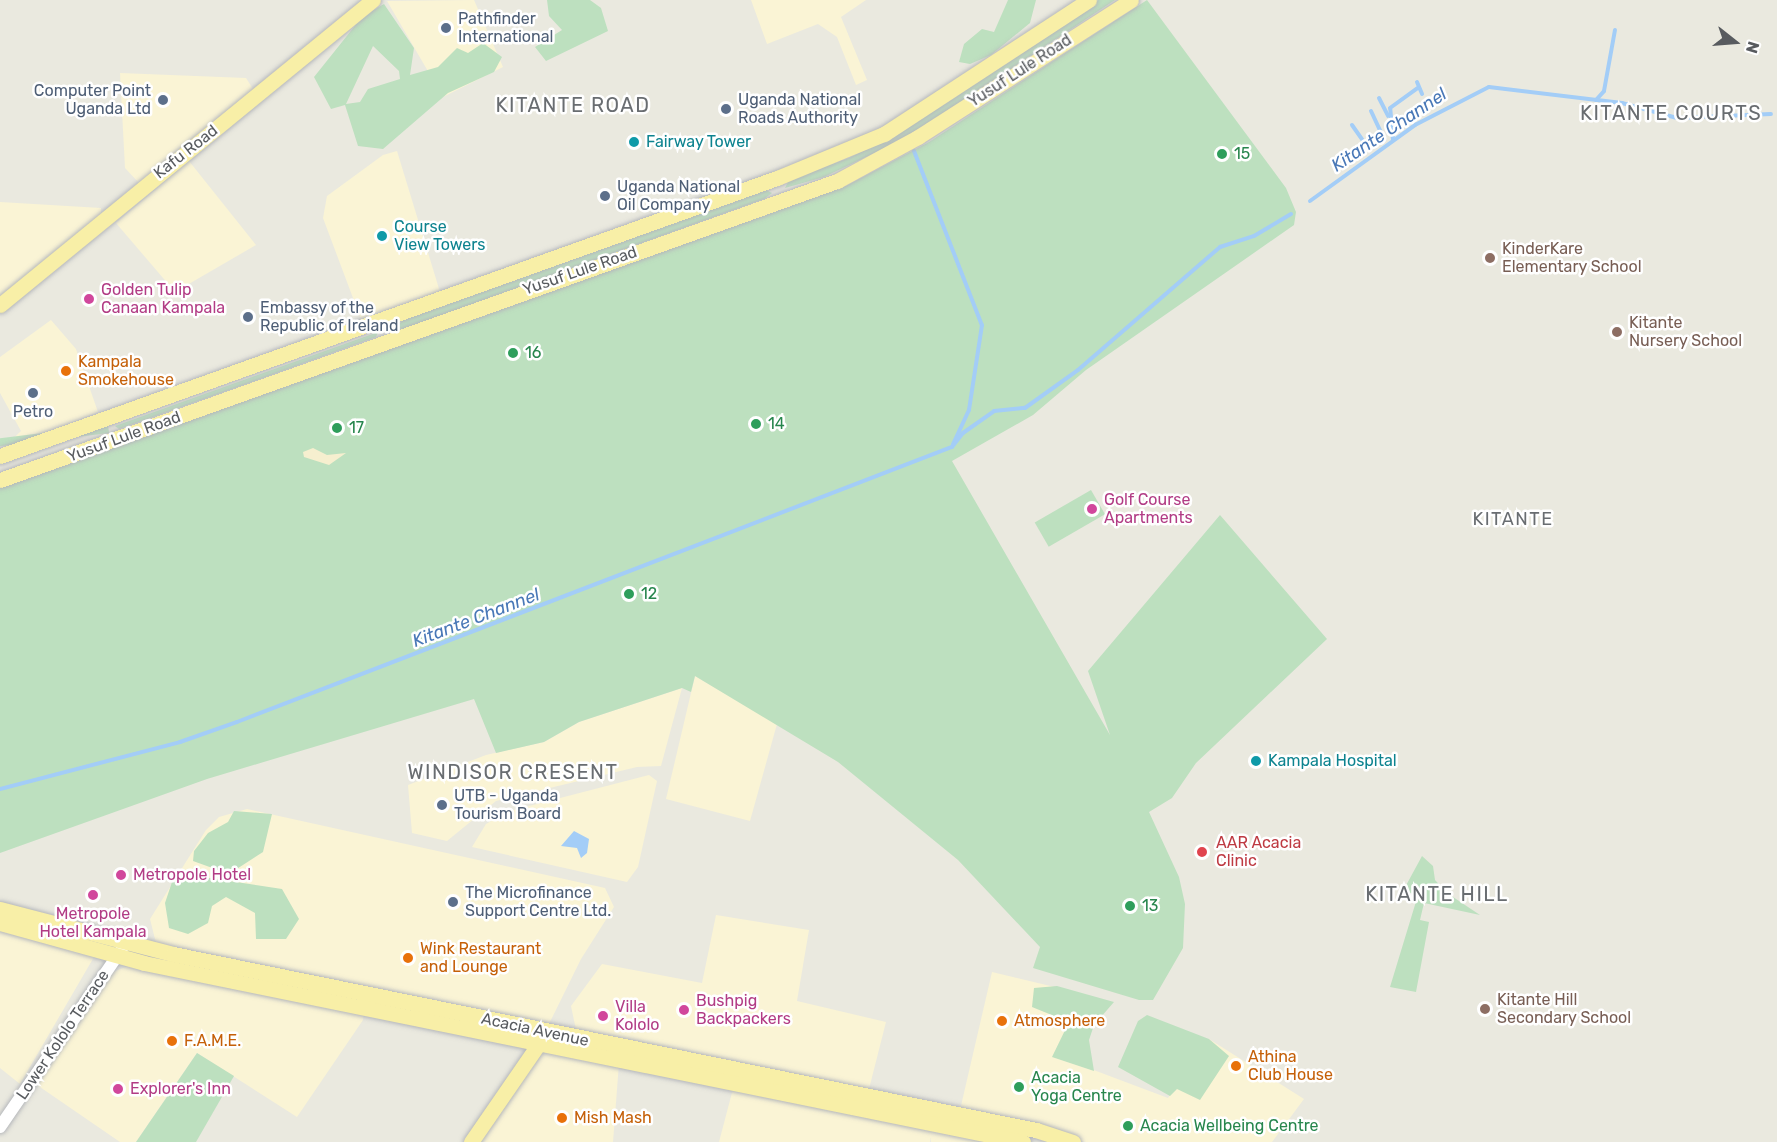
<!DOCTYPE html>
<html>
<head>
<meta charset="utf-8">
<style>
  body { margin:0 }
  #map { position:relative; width:1777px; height:1142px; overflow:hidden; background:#eae9df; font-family:Rubik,sans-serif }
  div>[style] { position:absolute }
  .commercial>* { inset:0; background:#faf4d5 }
  .green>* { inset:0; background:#bde0bf; transform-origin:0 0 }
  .sand>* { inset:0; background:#f6efcf }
  .water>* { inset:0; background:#a3cdf7 }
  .stream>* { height:4px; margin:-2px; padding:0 2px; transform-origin:2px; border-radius:2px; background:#a3cdf7 }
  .roads { filter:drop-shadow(0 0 2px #b5b7bb) drop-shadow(0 0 2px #b5b7bb) }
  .minor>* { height:12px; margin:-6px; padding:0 6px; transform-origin:6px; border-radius:6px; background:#fff }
  .major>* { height:15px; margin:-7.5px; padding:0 7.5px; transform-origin:7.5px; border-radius:7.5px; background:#f8efa7 }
  .dots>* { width:16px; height:16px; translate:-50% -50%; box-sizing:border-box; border:3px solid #fff; border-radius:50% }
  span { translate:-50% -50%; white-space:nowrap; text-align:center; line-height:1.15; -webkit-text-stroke:5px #fff; paint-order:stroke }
  .service-label { font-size:16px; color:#4e5e75 }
  .left { translate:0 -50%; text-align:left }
  .right { translate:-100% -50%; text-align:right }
  .street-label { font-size:16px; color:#585b5f }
  .culture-label { font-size:16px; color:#0d838f }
  .leisure-label { font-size:16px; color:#27864d }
  .education-label { font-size:16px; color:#785e54 }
  .hotel-label { font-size:16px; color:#b23c85 }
  .food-label { font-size:16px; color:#c56008 }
  .health-label { font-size:16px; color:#be3a42 }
  .water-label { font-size:18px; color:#4978b7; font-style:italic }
  .neighbourhood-label { font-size:18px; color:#696d71; letter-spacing:1.5px }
  .quarter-label { font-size:20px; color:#696d71; letter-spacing:1.5px }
  .north { position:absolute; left:1705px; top:12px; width:60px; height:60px; -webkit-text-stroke:4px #fff; paint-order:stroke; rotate:107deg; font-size:16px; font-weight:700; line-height:24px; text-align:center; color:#585b5f }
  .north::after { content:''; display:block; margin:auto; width:21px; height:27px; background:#585b5f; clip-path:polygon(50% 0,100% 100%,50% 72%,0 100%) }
</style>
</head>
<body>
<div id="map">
  <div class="commercial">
    <i style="clip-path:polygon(474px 0,503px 67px,443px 97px,387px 1px)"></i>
    <i style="clip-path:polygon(751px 0,866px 0,841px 17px,867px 80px,856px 85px,837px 37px,818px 24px,767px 44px)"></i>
    <i style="clip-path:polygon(120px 73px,246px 78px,253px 89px,139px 183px,125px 168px)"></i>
    <i style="clip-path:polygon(397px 151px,440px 292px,362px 322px,323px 218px,327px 196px,383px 155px)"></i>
    <i style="clip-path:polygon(189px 161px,256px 245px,175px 292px,116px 223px)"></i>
    <i style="clip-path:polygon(0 202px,101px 208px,101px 217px,0 300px)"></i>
    <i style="clip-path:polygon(51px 320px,76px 349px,98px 412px,0 451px,21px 431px,0 393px,0 357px)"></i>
    <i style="clip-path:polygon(695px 676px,777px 724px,750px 821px,666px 799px)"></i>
    <i style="clip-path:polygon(682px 688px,661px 766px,637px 767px,496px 801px,447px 841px,412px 833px,408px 785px,486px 755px,544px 742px,579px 722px)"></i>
    <i style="clip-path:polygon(649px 775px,657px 781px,638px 867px,627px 882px,472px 847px,486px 824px,506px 812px)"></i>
    <i style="clip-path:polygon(247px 809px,605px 888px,614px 907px,581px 959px,549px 1024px,156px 943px,150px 919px,206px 830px,219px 817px)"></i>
    <i style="clip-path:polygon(716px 915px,809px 930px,797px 1001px,886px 1022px,869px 1089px,576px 1030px,571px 1006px,602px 964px,702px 983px)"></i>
    <i style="clip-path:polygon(0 927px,94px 957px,20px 1084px,0 1068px)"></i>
    <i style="clip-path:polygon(143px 960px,364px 1006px,363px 1020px,297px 1117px,197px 1053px,136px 1142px,120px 1142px,37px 1085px,113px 972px)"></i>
    <i style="clip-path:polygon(992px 972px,1088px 995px,1067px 1060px,1168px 1098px,1209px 1039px,1304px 1099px,1272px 1142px,1085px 1142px,960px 1110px)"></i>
    <i style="clip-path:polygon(532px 1048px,619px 1063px,613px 1142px,481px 1142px)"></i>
    <i style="clip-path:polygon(734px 1085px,1026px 1142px,931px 1142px,931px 1137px,930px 1142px,719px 1142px)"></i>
  </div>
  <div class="green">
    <i style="clip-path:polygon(547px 0,590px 0,601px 8px,608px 31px,546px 61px,535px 47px,562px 30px,549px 16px)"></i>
    <i style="clip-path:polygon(1008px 0,1036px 0,1030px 23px,991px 55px,970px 64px,959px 62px,964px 44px,982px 29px,994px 32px)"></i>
    <i style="clip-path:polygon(1098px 0,1115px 0,908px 137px,824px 177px,785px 188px,789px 180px,849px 158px,895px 135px)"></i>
    <i style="clip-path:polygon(1147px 0,1286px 188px,1296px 212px,1294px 225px,1086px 370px,1033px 415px,952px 461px,1110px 735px,1088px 671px,1220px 515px,1327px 639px,1196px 763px,1172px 798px,1149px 812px,1179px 877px,1185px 904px,1183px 948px,1153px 1000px,1139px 1000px,1033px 968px,1040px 947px,958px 860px,838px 762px,695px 676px,691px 692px,682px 688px,579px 722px,544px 742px,496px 753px,474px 699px,207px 779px,0 853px,0 488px,846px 186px,929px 142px)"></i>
    <i style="clip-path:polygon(evenodd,384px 4px,414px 48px,410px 75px,438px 67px,457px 48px,468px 53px,483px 43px,502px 57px,494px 72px,448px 93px,383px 149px,358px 146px,345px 105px,331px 109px,314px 77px,362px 17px,384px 4px,373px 46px,399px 71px,400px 79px,368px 89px,360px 102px,346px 104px,373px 46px)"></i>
    <i style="clip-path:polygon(764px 189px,772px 193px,764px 199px,403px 329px,395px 328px,404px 319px)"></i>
    <i style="clip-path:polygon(378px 332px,376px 337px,260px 379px,119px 429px,115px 426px)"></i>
    <i style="left:108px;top:425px;width:8px;height:115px;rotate:83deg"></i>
    <i style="left:1091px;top:490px;width:28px;height:65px;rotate:60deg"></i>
    <i style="clip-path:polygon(234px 811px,272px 814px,263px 852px,229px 874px,193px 861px,194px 851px,208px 833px,228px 822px)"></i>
    <i style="clip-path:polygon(1422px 856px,1433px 866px,1435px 880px,1447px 893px,1480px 915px,1424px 903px,1420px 920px,1429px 922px,1416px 992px,1390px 987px,1418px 895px,1403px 891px)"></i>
    <i style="clip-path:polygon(190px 875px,282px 889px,299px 919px,286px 939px,256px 939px,255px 913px,226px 897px,212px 906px,208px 923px,188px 934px,169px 928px,165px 903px,172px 882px)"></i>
    <i style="clip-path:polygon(1057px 986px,1114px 1002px,1094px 1025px,1089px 1040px,1094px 1071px,1052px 1057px,1069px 1022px,1032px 1007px,1034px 988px)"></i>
    <i style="clip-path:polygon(1147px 1015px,1209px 1039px,1229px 1056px,1200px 1100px,1177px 1089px,1170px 1096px,1118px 1067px,1138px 1021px)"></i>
    <i style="clip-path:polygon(197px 1053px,234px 1076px,196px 1142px,136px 1142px)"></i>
  </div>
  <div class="sand">
    <i style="clip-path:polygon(313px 448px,327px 455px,346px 453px,329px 465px,304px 457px,303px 452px)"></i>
  </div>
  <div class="water">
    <i style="clip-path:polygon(574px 831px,589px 839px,587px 853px,581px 858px,577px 848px,561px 846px)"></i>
  </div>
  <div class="stream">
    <i style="left:1417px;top:82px;width:13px;rotate:67deg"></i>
    <i style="left:1379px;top:98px;width:20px;rotate:63deg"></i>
    <i style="left:1596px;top:100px;width:12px;rotate:-48deg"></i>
    <i style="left:1604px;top:91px;width:62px;rotate:-79.8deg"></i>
    <i style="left:1371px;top:111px;width:31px;rotate:65deg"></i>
    <i style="left:1352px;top:125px;width:21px;rotate:55deg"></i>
    <i style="left:1393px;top:140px;width:32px;rotate:-95deg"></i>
    <i style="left:1390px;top:108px;width:34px;rotate:-36deg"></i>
    <i style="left:914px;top:151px;width:187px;rotate:68.7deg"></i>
    <i style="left:982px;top:325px;width:86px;rotate:98.7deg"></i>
    <i style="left:969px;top:410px;width:38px;rotate:115deg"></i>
    <i style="left:1310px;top:201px;width:130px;rotate:-35.9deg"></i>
    <i style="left:1415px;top:125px;width:83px;rotate:-27.2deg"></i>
    <i style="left:1489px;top:87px;width:134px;rotate:6.9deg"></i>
    <i style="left:1622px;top:103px;width:57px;rotate:15.3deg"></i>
    <i style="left:1677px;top:118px;width:94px;rotate:-2.4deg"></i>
    <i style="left:952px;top:447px;width:18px;rotate:-52deg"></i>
    <i style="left:963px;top:433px;width:38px;rotate:-35deg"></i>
    <i style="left:994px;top:411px;width:31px;rotate:-6deg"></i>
    <i style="left:1025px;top:408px;width:65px;rotate:-35.6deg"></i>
    <i style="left:1078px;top:370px;width:188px;rotate:-40.9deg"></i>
    <i style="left:1220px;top:247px;width:36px;rotate:-18deg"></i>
    <i style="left:1254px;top:236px;width:43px;rotate:-30.7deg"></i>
    <i style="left:0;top:789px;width:186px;rotate:-14.6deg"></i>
    <i style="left:180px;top:742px;width:60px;rotate:-19.3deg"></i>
    <i style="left:237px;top:722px;width:766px;rotate:-21.04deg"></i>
  </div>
  <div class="roads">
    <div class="minor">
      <i style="left:0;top:1127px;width:216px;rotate:-55.6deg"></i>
    </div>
    <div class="major">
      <i style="left:0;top:305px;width:482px;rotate:-39.3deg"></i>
      <i style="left:0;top:456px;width:825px;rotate:-19.69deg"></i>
      <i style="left:777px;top:178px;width:116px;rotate:-22.4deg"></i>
      <i style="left:884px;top:134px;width:245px;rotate:-33.2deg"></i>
      <i style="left:0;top:480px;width:889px;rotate:-19.66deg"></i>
      <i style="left:837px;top:181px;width:92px;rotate:-28.5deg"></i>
      <i style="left:918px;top:137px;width:253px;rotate:-32.7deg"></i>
      <i style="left:0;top:909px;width:179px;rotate:14.6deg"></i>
      <i style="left:173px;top:954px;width:881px;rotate:11.53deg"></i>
      <i style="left:1036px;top:1130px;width:39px;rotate:18deg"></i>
      <i style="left:0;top:923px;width:149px;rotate:15.5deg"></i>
      <i style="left:144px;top:963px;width:897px;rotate:11.51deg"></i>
      <i style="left:471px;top:1142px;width:125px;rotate:-55.4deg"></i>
    </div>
  </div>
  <div class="dots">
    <i style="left:446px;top:28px;background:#5c6f8a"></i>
    <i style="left:163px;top:100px;background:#5c6f8a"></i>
    <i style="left:726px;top:109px;background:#5c6f8a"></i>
    <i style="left:634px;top:142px;background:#0f9aa8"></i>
    <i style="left:1222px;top:154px;background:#2e9e5b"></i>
    <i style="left:605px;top:196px;background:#5c6f8a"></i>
    <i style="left:382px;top:236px;background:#0f9aa8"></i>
    <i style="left:1490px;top:258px;background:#8d6e63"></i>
    <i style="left:89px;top:299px;background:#d1479c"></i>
    <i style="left:248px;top:317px;background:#5c6f8a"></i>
    <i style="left:1617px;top:332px;background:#8d6e63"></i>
    <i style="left:513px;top:353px;background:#2e9e5b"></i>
    <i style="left:66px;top:371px;background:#e8710a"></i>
    <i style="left:33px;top:393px;background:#5c6f8a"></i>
    <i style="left:756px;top:424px;background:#2e9e5b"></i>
    <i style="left:337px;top:428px;background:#2e9e5b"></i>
    <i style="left:1092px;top:509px;background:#d1479c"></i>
    <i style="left:629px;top:594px;background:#2e9e5b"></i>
    <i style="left:1256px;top:761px;background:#0f9aa8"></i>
    <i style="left:442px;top:805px;background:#5c6f8a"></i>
    <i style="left:1202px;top:852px;background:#e0444e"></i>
    <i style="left:121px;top:875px;background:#d1479c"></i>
    <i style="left:93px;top:895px;background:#d1479c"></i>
    <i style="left:453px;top:902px;background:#5c6f8a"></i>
    <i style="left:1130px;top:906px;background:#2e9e5b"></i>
    <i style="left:408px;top:958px;background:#e8710a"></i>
    <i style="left:1485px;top:1009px;background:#8d6e63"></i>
    <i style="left:684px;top:1010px;background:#d1479c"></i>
    <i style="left:603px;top:1016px;background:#d1479c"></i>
    <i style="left:1002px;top:1021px;background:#e8710a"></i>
    <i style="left:172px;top:1041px;background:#e8710a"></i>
    <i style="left:1236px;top:1066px;background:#e8710a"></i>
    <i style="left:1019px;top:1087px;background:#2e9e5b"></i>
    <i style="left:118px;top:1089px;background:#d1479c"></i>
    <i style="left:562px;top:1118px;background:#e8710a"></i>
    <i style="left:1128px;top:1126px;background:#2e9e5b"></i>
  </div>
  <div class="service-label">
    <span class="left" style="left:458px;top:28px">Pathfinder<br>International</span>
    <span class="right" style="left:151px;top:100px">Computer Point<br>Uganda Ltd</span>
    <span class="left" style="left:738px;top:109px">Uganda National<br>Roads Authority</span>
    <span class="left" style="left:617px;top:196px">Uganda National<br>Oil Company</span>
    <span class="left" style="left:260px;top:317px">Embassy of the<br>Republic of Ireland</span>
    <span style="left:33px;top:412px">Petro</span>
    <span class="left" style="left:454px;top:805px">UTB - Uganda<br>Tourism Board</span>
    <span class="left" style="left:465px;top:902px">The Microfinance<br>Support Centre Ltd.</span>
  </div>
  <div class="street-label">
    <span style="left:1020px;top:71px;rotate:-33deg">Yusuf Lule Road</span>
    <span style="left:186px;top:152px;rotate:-38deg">Kafu Road</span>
    <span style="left:580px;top:271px;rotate:-19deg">Yusuf Lule Road</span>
    <span style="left:124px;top:437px;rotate:-20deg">Yusuf Lule Road</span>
    <span style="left:535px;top:1030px;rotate:12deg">Acacia Avenue</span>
    <span style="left:63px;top:1035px;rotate:-56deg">Lower Kololo Terrace</span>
  </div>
  <div class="culture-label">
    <span class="left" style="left:646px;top:142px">Fairway Tower</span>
    <span class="left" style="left:394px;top:236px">Course<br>View Towers</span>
    <span class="left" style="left:1268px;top:761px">Kampala Hospital</span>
  </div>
  <div class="leisure-label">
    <span class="left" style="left:1234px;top:154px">15</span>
    <span class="left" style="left:525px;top:353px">16</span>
    <span class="left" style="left:768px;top:424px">14</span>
    <span class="left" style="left:349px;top:428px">17</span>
    <span class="left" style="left:641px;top:594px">12</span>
    <span class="left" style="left:1142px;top:906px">13</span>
    <span class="left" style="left:1031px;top:1087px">Acacia<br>Yoga Centre</span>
    <span class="left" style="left:1140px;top:1126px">Acacia Wellbeing Centre</span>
  </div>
  <div class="education-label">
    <span class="left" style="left:1502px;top:258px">KinderKare<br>Elementary School</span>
    <span class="left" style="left:1629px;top:332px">Kitante<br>Nursery School</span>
    <span class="left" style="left:1497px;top:1009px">Kitante Hill<br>Secondary School</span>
  </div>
  <div class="hotel-label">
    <span class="left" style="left:101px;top:299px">Golden Tulip<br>Canaan Kampala</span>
    <span class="left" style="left:1104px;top:509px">Golf Course<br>Apartments</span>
    <span class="left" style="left:133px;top:875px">Metropole Hotel</span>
    <span style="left:93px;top:923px">Metropole<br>Hotel Kampala</span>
    <span class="left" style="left:696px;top:1010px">Bushpig<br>Backpackers</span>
    <span class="left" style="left:615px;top:1016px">Villa<br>Kololo</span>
    <span class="left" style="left:130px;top:1089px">Explorer's Inn</span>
  </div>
  <div class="food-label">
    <span class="left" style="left:78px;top:371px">Kampala<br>Smokehouse</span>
    <span class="left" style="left:420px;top:958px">Wink Restaurant<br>and Lounge</span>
    <span class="left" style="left:1014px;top:1021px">Atmosphere</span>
    <span class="left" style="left:184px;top:1041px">F.A.M.E.</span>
    <span class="left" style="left:1248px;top:1066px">Athina<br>Club House</span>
    <span class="left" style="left:574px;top:1118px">Mish Mash</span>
  </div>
  <div class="health-label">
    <span class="left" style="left:1216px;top:852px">AAR Acacia<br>Clinic</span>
  </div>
  <div class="water-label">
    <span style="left:1389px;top:130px;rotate:-34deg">Kitante Channel</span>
    <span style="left:476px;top:618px;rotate:-21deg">Kitante Channel</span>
  </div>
  <div class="neighbourhood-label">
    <span style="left:1513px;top:519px">KITANTE</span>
  </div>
  <div class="quarter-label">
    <span style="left:573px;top:105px">KITANTE ROAD</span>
    <span style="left:1671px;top:113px">KITANTE COURTS</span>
    <span style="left:513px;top:772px">WINDISOR CRESENT</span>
    <span style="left:1437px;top:894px">KITANTE HILL</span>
  </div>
  <div class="north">N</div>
</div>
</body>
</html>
